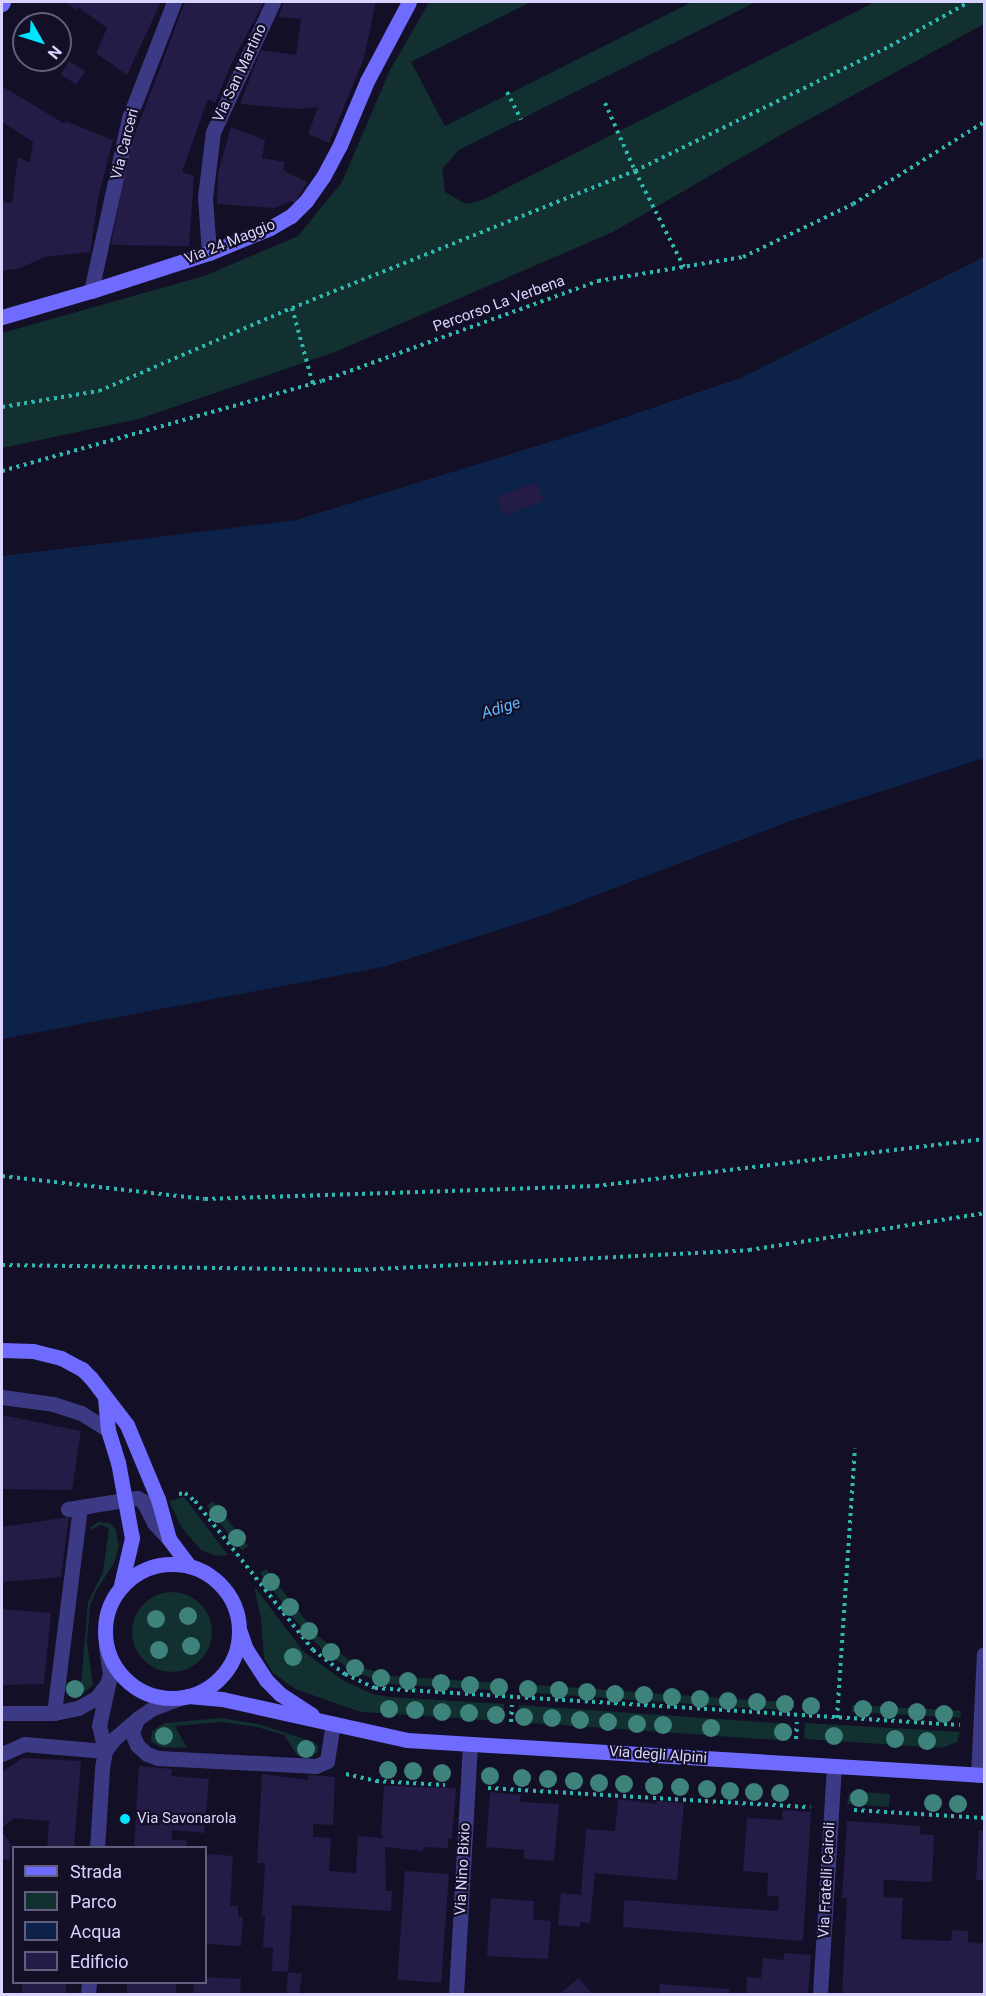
<!DOCTYPE html>
<html>
<head>
<meta charset="utf-8">
<style>
  body { margin:0 }
  #map { position:relative; width:986px; height:1996px; overflow:hidden; background:#130f26; font-family:Roboto,sans-serif }
  div>[style] { position:absolute }
  .green>* { inset:0; background:#12302f; transform-origin:0 0 }
  .round { border-radius:50% }
  .water>* { inset:0; background:#0c2248 }
  .building>* { inset:0; background:#241b47; transform-origin:0 0 }
  .path>* { height:4px; margin-top:-2px; transform-origin:0; background:repeating-linear-gradient(90deg,#2fb8b0 0 3px,transparent 0 7.5px) }
  .lane>* { height:15px; margin:-7.5px; padding:0 7.5px; transform-origin:7.5px; border-radius:7.5px; background:#3d3a85 }
  .street>* { height:15px; margin:-7.5px; padding:0 7.5px; transform-origin:7.5px; border-radius:7.5px; background:#3d3a85 }
  .secondary>* { height:15px; margin:-7.5px; padding:0 7.5px; transform-origin:7.5px; border-radius:7.5px; background:#6f6bff }
  .secondary>.ring { margin:-7.5px; padding:0; box-sizing:content-box; background:none; border:15px solid #6f6bff; border-radius:50% }
  .trees>* { width:18px; height:18px; margin:-9px; border-radius:50%; background:#3d827b }
  .dots>* { width:16px; height:16px; translate:-50% -50%; box-sizing:border-box; border:3px solid #130f26; border-radius:50% }
  span { translate:-50% -50%; white-space:nowrap; text-align:center; line-height:1.15; -webkit-text-stroke:4.5px #130f26; paint-order:stroke }
  .street-label { font-size:15px; color:#d9d4ff }
  .poi-label { font-size:15px; color:#d9d4ff }
  .left { translate:0 -50%; text-align:left }
  .water-label { font-size:16px; color:#62b6ff; font-style:italic }
  .frame { position:absolute; inset:0; border:3px solid #d9d4ff; pointer-events:none }
  .legend { position:absolute; left:12px; top:1846px; width:195px; height:138px; box-sizing:border-box; background:#130f26; border:2px solid #625e7d; margin:0; padding:8px 10px; list-style:none; font-size:18px; color:#d9d4ff }
  .legend li { display:flex; align-items:center; gap:12px; height:30px }
  .legend b { width:30px; border:2px solid #625e7d }
  .north { position:absolute; left:12px; top:12px; width:60px; height:60px; box-sizing:border-box; background:#130f26; border:2px solid #625e7d; border-radius:50%; rotate:129deg; font-size:16px; font-weight:700; line-height:24px; text-align:center; color:#d9d4ff }
  .north::after { content:''; display:block; margin:auto; width:21px; height:27px; background:#00e5ff; clip-path:polygon(50% 0,100% 100%,50% 72%,0 100%) }
</style>
</head>
<body>
<div id="map">
  <div class="green">
    <i style="clip-path:polygon(429px 2px,531px 2px,411px 62px,445px 126px,692px 2px,756px 2px,459px 150px,442px 169px,445px 192px,466px 204px,483px 200px,875px 2px,984px 2px,984px 24px,784px 133px,613px 232px,335px 352px,139px 419px,2px 448px,2px 333px,204px 276px,298px 236px,342px 182px,390px 70px)"></i>
    <i style="clip-path:polygon(184px 1497px,228px 1555px,216px 1556px,201px 1550px,182px 1528px,169px 1501px)"></i>
    <i style="left:213px;top:1501px;width:57px;height:8px;rotate:52deg"></i>
    <i style="clip-path:polygon(98px 1522px,110px 1523px,116px 1530px,119px 1547px,114px 1563px,96px 1591px,90px 1606px,87px 1642px,93px 1685px,82px 1694px,70px 1696px,65px 1691px,66px 1682px,81px 1684px,88px 1602px,103px 1572px,109px 1528px,101px 1525px,90px 1530px,91px 1527px)"></i>
    <i style="clip-path:polygon(266px 1569px,318px 1636px,357px 1666px,390px 1676px,505px 1683px,505px 1691px,389px 1684px,354px 1672px,324px 1651px,302px 1629px,260px 1573px)"></i>
    <i style="clip-path:polygon(254px 1586px,303px 1651px,344px 1681px,373px 1694px,389px 1697px,504px 1704px,503px 1721px,361px 1712px,295px 1689px,273px 1673px,264px 1658px,261px 1619px)"></i>
    <i class="round" style="left:132px;top:1592px;width:80px;height:80px"></i>
    <i style="left:521px;top:1684px;width:270px;height:8px;rotate:4deg"></i>
    <i style="left:519px;top:1705px;width:271px;height:17px;rotate:4deg"></i>
    <i style="left:852px;top:1705px;width:109px;height:7px;rotate:3deg"></i>
    <i style="clip-path:polygon(221px 1718px,258px 1724px,314px 1742px,318px 1746px,318px 1752px,311px 1757px,297px 1755px,284px 1735px,257px 1727px,221px 1722px,175px 1726px,187px 1748px,160px 1747px,151px 1741px,152px 1731px,165px 1723px)"></i>
    <i style="clip-path:polygon(805px 1723px,960px 1732px,957px 1742px,942px 1748px,804px 1739px)"></i>
    <i style="clip-path:polygon(853px 1791px,890px 1794px,889px 1807px,847px 1804px,849px 1794px)"></i>
  </div>
  <div class="water">
    <i style="clip-path:polygon(984px 257px,984px 758px,793px 820px,544px 915px,383px 967px,2px 1039px,2px 556px,296px 520px,579px 433px,743px 377px)"></i>
  </div>
  <div class="building">
    <i style="clip-path:polygon(65px 2px,161px 2px,127px 75px,96px 53px,107px 28px,78px 7px,77px 10px)"></i>
    <i style="clip-path:polygon(185px 2px,264px 2px,231px 64px,215px 103px,208px 99px,182px 172px,194px 176px,189px 246px,111px 245px,128px 152px)"></i>
    <i style="clip-path:polygon(284px 2px,376px 2px,363px 61px,329px 143px,308px 134px,318px 107px,299px 109px,240px 104px,261px 50px,296px 55px,301px 19px,278px 17px)"></i>
    <i style="left:69px;top:61px;width:19px;height:16px;rotate:32deg"></i>
    <i style="clip-path:polygon(2px 86px,65px 124px,65px 121px,113px 140px,98px 199px,90px 252px,44px 257px,21px 268px,2px 271px,2px 202px,12px 203px,18px 157px,30px 163px,33px 142px,2px 122px)"></i>
    <i style="clip-path:polygon(231px 127px,265px 140px,262px 158px,285px 162px,283px 170px,307px 182px,295px 203px,290px 201px,275px 208px,217px 204px,218px 173px)"></i>
    <i style="left:537px;top:482px;width:20px;height:43px;rotate:70deg"></i>
    <i style="clip-path:polygon(2px 1415px,81px 1431px,72px 1490px,2px 1489px)"></i>
    <i style="clip-path:polygon(69px 1517px,61px 1577px,2px 1582px,2px 1527px)"></i>
    <i style="clip-path:polygon(2px 1609px,51px 1613px,44px 1684px,2px 1685px)"></i>
    <i style="clip-path:polygon(22px 1758px,81px 1761px,74px 1848px,47px 1848px,49px 1821px,14px 1818px,2px 1828px,2px 1772px)"></i>
    <i style="clip-path:polygon(139px 1766px,172px 1769px,171px 1776px,209px 1779px,204px 1833px,172px 1830px,172px 1840px,187px 1840px,186px 1848px,134px 1848px)"></i>
    <i style="clip-path:polygon(262px 1774px,308px 1780px,308px 1775px,335px 1777px,333px 1825px,313px 1824px,313px 1837px,331px 1838px,329px 1871px,356px 1873px,358px 1836px,383px 1838px,381px 1834px,384px 1786px,456px 1788px,452px 1839px,448px 1839px,448px 1848px,423px 1847px,423px 1851px,385px 1847px,386px 1891px,392px 1891px,391px 1911px,292px 1905px,288px 1972px,272px 1971px,273px 1948px,263px 1947px,265px 1916px,262px 1916px,265px 1863px,257px 1863px)"></i>
    <i style="clip-path:polygon(490px 1792px,521px 1795px,520px 1802px,559px 1804px,554px 1861px,523px 1859px,524px 1850px,486px 1847px)"></i>
    <i style="clip-path:polygon(618px 1799px,656px 1804px,657px 1801px,684px 1803px,677px 1880px,595px 1873px,590px 1923px,580px 1922px,580px 1927px,558px 1925px,561px 1893px,581px 1895px,586px 1829px,615px 1831px)"></i>
    <i style="clip-path:polygon(783px 1810px,811px 1812px,803px 1941px,623px 1927px,624px 1900px,778px 1911px,779px 1896px,767px 1896px,768px 1873px,743px 1871px,747px 1818px,782px 1820px)"></i>
    <i style="clip-path:polygon(847px 1821px,920px 1826px,920px 1834px,934px 1835px,932px 1882px,884px 1880px,883px 1897px,903px 1898px,901px 1939px,951px 1941px,952px 1930px,968px 1931px,968px 1942px,984px 1944px,984px 1994px,842px 1994px,847px 1898px,842px 1898px)"></i>
    <i style="clip-path:polygon(979px 1830px,984px 1831px,984px 1880px,976px 1880px)"></i>
    <i style="clip-path:polygon(2px 1832px,11px 1844px,9px 1860px,2px 1859px)"></i>
    <i style="clip-path:polygon(206px 1854px,233px 1856px,230px 1906px,238px 1906px,238px 1917px,243px 1917px,241px 1946px,206px 1944px)"></i>
    <i style="left:405px;top:1871px;width:44px;height:109px;rotate:4deg"></i>
    <i style="clip-path:polygon(491px 1898px,534px 1901px,533px 1919px,551px 1921px,548px 1959px,487px 1956px)"></i>
    <i style="clip-path:polygon(784px 1953px,811px 1955px,808px 1994px,746px 1994px,747px 1977px,761px 1978px,763px 1958px,784px 1960px)"></i>
    <i style="clip-path:polygon(288px 1972px,302px 1974px,299px 1994px,286px 1994px)"></i>
    <i style="clip-path:polygon(206px 1977px,241px 1979px,240px 1994px,193px 1994px,194px 1982px,206px 1982px)"></i>
    <i style="clip-path:polygon(579px 1978px,592px 1994px,559px 1994px)"></i>
    <i style="left:22px;top:1982px;width:44px;height:12px"></i>
    <i style="left:127px;top:1982px;width:49px;height:12px"></i>
    <i style="clip-path:polygon(660px 1984px,729px 1989px,729px 1994px,659px 1994px)"></i>
  </div>
  <div class="path">
    <i style="left:507px;top:92px;width:31px;rotate:63deg"></i>
    <i style="left:605px;top:103px;width:74px;rotate:66.2deg"></i>
    <i style="left:635px;top:171px;width:108px;rotate:63deg"></i>
    <i style="left:292px;top:308px;width:79px;rotate:74.6deg"></i>
    <i style="left:2px;top:407px;width:98px;rotate:-9.4deg"></i>
    <i style="left:99px;top:391px;width:210px;rotate:-23.3deg"></i>
    <i style="left:292px;top:308px;width:369px;rotate:-21.8deg"></i>
    <i style="left:635px;top:171px;width:284px;rotate:-26.1deg"></i>
    <i style="left:890px;top:46px;width:90px;rotate:-29.1deg"></i>
    <i style="left:2px;top:471px;width:332px;rotate:-15.7deg"></i>
    <i style="left:322px;top:381px;width:294px;rotate:-19.9deg"></i>
    <i style="left:598px;top:281px;width:147px;rotate:-9.4deg"></i>
    <i style="left:743px;top:257px;width:122px;rotate:-25.7deg"></i>
    <i style="left:853px;top:204px;width:155px;rotate:-32deg"></i>
    <i style="left:2px;top:1176px;width:204px;rotate:6.5deg"></i>
    <i style="left:205px;top:1199px;width:391px;rotate:-1.9deg"></i>
    <i style="left:596px;top:1186px;width:391px;rotate:-6.9deg"></i>
    <i style="left:2px;top:1265px;width:356px;rotate:0.8deg"></i>
    <i style="left:358px;top:1270px;width:392px;rotate:-2.9deg"></i>
    <i style="left:749px;top:1250px;width:238px;rotate:-8.9deg"></i>
    <i style="left:179px;top:1494px;width:6px;rotate:-9deg"></i>
    <i style="left:185px;top:1493px;width:13px;rotate:39deg"></i>
    <i style="left:195px;top:1501px;width:190px;rotate:51.6deg"></i>
    <i style="left:313px;top:1650px;width:40px;rotate:37deg"></i>
    <i style="left:345px;top:1674px;width:33px;rotate:25deg"></i>
    <i style="left:375px;top:1688px;width:586px;rotate:3.62deg"></i>
    <i style="left:837px;top:1718px;width:270px;rotate:-86.2deg"></i>
    <i style="left:511px;top:1722px;width:17px;rotate:-87deg"></i>
    <i style="left:796px;top:1739px;width:17px;rotate:-87deg"></i>
    <i style="left:346px;top:1774px;width:31px;rotate:13deg"></i>
    <i style="left:376px;top:1781px;width:69px;rotate:3.3deg"></i>
    <i style="left:488px;top:1788px;width:323px;rotate:3.4deg"></i>
    <i style="left:854px;top:1810px;width:130px;rotate:3.5deg"></i>
  </div>
  <div class="lane">
    <i style="left:68px;top:1509px;width:70px;rotate:-9.1deg"></i>
    <i style="left:137px;top:1498px;width:7px;rotate:27deg"></i>
    <i style="left:143px;top:1501px;width:25px;rotate:63deg"></i>
    <i style="left:154px;top:1523px;width:22px;rotate:47deg"></i>
    <i style="left:54px;top:1713px;width:207px;rotate:-82.8deg"></i>
    <i style="left:137px;top:1719px;width:15px;rotate:110deg"></i>
    <i style="left:132px;top:1733px;width:13px;rotate:67deg"></i>
    <i style="left:137px;top:1745px;width:13px;rotate:42deg"></i>
    <i style="left:147px;top:1754px;width:12px;rotate:20deg"></i>
    <i style="left:158px;top:1758px;width:158px;rotate:2.9deg"></i>
    <i style="left:316px;top:1766px;width:12px;rotate:-24deg"></i>
    <i style="left:327px;top:1761px;width:36px;rotate:-81deg"></i>
    <i style="left:978px;top:1775px;width:121px;rotate:-87.2deg"></i>
  </div>
  <div class="street">
    <i style="left:209px;top:253px;width:56px;rotate:-94.1deg"></i>
    <i style="left:205px;top:197px;width:65px;rotate:-83deg"></i>
    <i style="left:213px;top:132px;width:143px;rotate:-65.2deg"></i>
    <i style="left:91px;top:291px;width:177px;rotate:-77.6deg"></i>
    <i style="left:129px;top:118px;width:124px;rotate:-68.8deg"></i>
    <i style="left:2px;top:1397px;width:51px;rotate:7.8deg"></i>
    <i style="left:53px;top:1404px;width:29px;rotate:18deg"></i>
    <i style="left:81px;top:1413px;width:32px;rotate:32deg"></i>
    <i style="left:2px;top:1713px;width:52px"></i>
    <i style="left:54px;top:1713px;width:25px;rotate:-12deg"></i>
    <i style="left:78px;top:1708px;width:21px;rotate:-29deg"></i>
    <i style="left:96px;top:1698px;width:18px;rotate:-52deg"></i>
    <i style="left:107px;top:1684px;width:9px;rotate:-72deg"></i>
    <i style="left:105px;top:1751px;width:26px;rotate:-103deg"></i>
    <i style="left:99px;top:1726px;width:52px;rotate:-77.8deg"></i>
    <i style="left:110px;top:1675px;width:29px;rotate:-98deg"></i>
    <i style="left:2px;top:1754px;width:24px;rotate:-24deg"></i>
    <i style="left:24px;top:1744px;width:81px;rotate:4.9deg"></i>
    <i style="left:97px;top:1848px;width:80px;rotate:-86.4deg"></i>
    <i style="left:102px;top:1768px;width:17px;rotate:-80deg"></i>
    <i style="left:105px;top:1751px;width:15px;rotate:-53deg"></i>
    <i style="left:114px;top:1739px;width:30px;rotate:-41deg"></i>
    <i style="left:137px;top:1719px;width:19px;rotate:-35deg"></i>
    <i style="left:153px;top:1708px;width:30px;rotate:-20deg"></i>
    <i style="left:88px;top:1994px;width:12px;rotate:-85deg"></i>
    <i style="left:456px;top:1994px;width:250px;rotate:-86.8deg"></i>
    <i style="left:820px;top:1994px;width:228px;rotate:-86.5deg"></i>
  </div>
  <div class="secondary">
    <i style="left:2px;top:4px;width:2px;rotate:-63deg"></i>
    <i style="left:2px;top:317px;width:93px;rotate:-16.3deg"></i>
    <i style="left:91px;top:291px;width:124px;rotate:-17.9deg"></i>
    <i style="left:209px;top:253px;width:66px;rotate:-22.3deg"></i>
    <i style="left:270px;top:228px;width:24px;rotate:-30deg"></i>
    <i style="left:291px;top:216px;width:21px;rotate:-45deg"></i>
    <i style="left:306px;top:201px;width:29px;rotate:-55deg"></i>
    <i style="left:323px;top:177px;width:36px;rotate:-62deg"></i>
    <i style="left:340px;top:145px;width:69px;rotate:-67.1deg"></i>
    <i style="left:367px;top:81px;width:89px;rotate:-62deg"></i>
    <i style="left:2px;top:1350px;width:31px;rotate:2deg"></i>
    <i style="left:33px;top:1351px;width:29px;rotate:14deg"></i>
    <i style="left:61px;top:1358px;width:24px;rotate:28deg"></i>
    <i style="left:82px;top:1369px;width:13px;rotate:45deg"></i>
    <i style="left:91px;top:1378px;width:59px;rotate:52.5deg"></i>
    <i style="left:127px;top:1425px;width:80px;rotate:67.3deg"></i>
    <i style="left:158px;top:1499px;width:41px;rotate:74.6deg"></i>
    <i style="left:169px;top:1539px;width:34px;rotate:53deg"></i>
    <i style="left:105px;top:1397px;width:33px;rotate:85deg"></i>
    <i style="left:108px;top:1430px;width:34px;rotate:73deg"></i>
    <i style="left:118px;top:1462px;width:77px;rotate:79.6deg"></i>
    <i style="left:132px;top:1538px;width:48px;rotate:103.2deg"></i>
    <i class="ring" style="left:105px;top:1564px;width:119px;height:119px"></i>
    <i style="left:240px;top:1632px;width:18px;rotate:71deg"></i>
    <i style="left:246px;top:1649px;width:37px;rotate:57deg"></i>
    <i style="left:266px;top:1680px;width:20px;rotate:45deg"></i>
    <i style="left:280px;top:1694px;width:38px;rotate:33deg"></i>
    <i style="left:188px;top:1696px;width:34px;rotate:5deg"></i>
    <i style="left:222px;top:1699px;width:189px;rotate:12.5deg"></i>
    <i style="left:407px;top:1740px;width:578px;rotate:3.47deg"></i>
  </div>
  <div class="trees">
    <i style="left:218px;top:1514px"></i>
    <i style="left:237px;top:1538px"></i>
    <i style="left:271px;top:1582px"></i>
    <i style="left:290px;top:1607px"></i>
    <i style="left:188px;top:1616px"></i>
    <i style="left:156px;top:1619px"></i>
    <i style="left:309px;top:1631px"></i>
    <i style="left:191px;top:1646px"></i>
    <i style="left:159px;top:1650px"></i>
    <i style="left:331px;top:1652px"></i>
    <i style="left:293px;top:1657px"></i>
    <i style="left:355px;top:1668px"></i>
    <i style="left:381px;top:1678px"></i>
    <i style="left:408px;top:1681px"></i>
    <i style="left:441px;top:1683px"></i>
    <i style="left:470px;top:1685px"></i>
    <i style="left:499px;top:1687px"></i>
    <i style="left:75px;top:1689px"></i>
    <i style="left:528px;top:1689px"></i>
    <i style="left:559px;top:1690px"></i>
    <i style="left:587px;top:1692px"></i>
    <i style="left:615px;top:1694px"></i>
    <i style="left:644px;top:1695px"></i>
    <i style="left:672px;top:1697px"></i>
    <i style="left:700px;top:1699px"></i>
    <i style="left:728px;top:1701px"></i>
    <i style="left:757px;top:1702px"></i>
    <i style="left:785px;top:1704px"></i>
    <i style="left:811px;top:1706px"></i>
    <i style="left:389px;top:1709px"></i>
    <i style="left:863px;top:1709px"></i>
    <i style="left:415px;top:1710px"></i>
    <i style="left:889px;top:1710px"></i>
    <i style="left:442px;top:1712px"></i>
    <i style="left:917px;top:1712px"></i>
    <i style="left:469px;top:1713px"></i>
    <i style="left:944px;top:1714px"></i>
    <i style="left:496px;top:1715px"></i>
    <i style="left:524px;top:1717px"></i>
    <i style="left:552px;top:1718px"></i>
    <i style="left:580px;top:1720px"></i>
    <i style="left:608px;top:1722px"></i>
    <i style="left:637px;top:1724px"></i>
    <i style="left:663px;top:1725px"></i>
    <i style="left:711px;top:1728px"></i>
    <i style="left:783px;top:1732px"></i>
    <i style="left:164px;top:1736px"></i>
    <i style="left:834px;top:1736px"></i>
    <i style="left:895px;top:1739px"></i>
    <i style="left:927px;top:1741px"></i>
    <i style="left:306px;top:1749px"></i>
    <i style="left:388px;top:1770px"></i>
    <i style="left:413px;top:1771px"></i>
    <i style="left:442px;top:1773px"></i>
    <i style="left:490px;top:1776px"></i>
    <i style="left:522px;top:1778px"></i>
    <i style="left:548px;top:1779px"></i>
    <i style="left:574px;top:1781px"></i>
    <i style="left:599px;top:1783px"></i>
    <i style="left:624px;top:1784px"></i>
    <i style="left:654px;top:1786px"></i>
    <i style="left:680px;top:1787px"></i>
    <i style="left:707px;top:1789px"></i>
    <i style="left:730px;top:1791px"></i>
    <i style="left:754px;top:1792px"></i>
    <i style="left:780px;top:1793px"></i>
    <i style="left:859px;top:1798px"></i>
    <i style="left:933px;top:1803px"></i>
    <i style="left:958px;top:1804px"></i>
  </div>
  <div class="dots">
    <i style="left:125px;top:1819px;background:#00e5ff"></i>
  </div>
  <div class="street-label">
    <span style="left:240px;top:73px;rotate:-65deg">Via San Martino</span>
    <span style="left:125px;top:144px;rotate:-76deg">Via Carceri</span>
    <span style="left:230px;top:242px;rotate:-22deg">Via 24 Maggio</span>
    <span style="left:499px;top:304px;rotate:-20deg">Percorso La Verbena</span>
    <span style="left:658px;top:1755px;rotate:4deg">Via degli Alpini</span>
    <span style="left:463px;top:1869px;rotate:-87deg">Via Nino Bixio</span>
    <span style="left:827px;top:1880px;rotate:-87deg">Via Fratelli Cairoli</span>
  </div>
  <div class="poi-label">
    <span class="left" style="left:137px;top:1819px">Via Savonarola</span>
  </div>
  <div class="water-label">
    <span style="left:501px;top:708px;rotate:-17deg">Adige</span>
  </div>
  <div class="frame"></div>
  <ul class="legend">
  <li><b style="height:8px;background:#6f6bff"></b>Strada</li>
  <li><b style="height:16px;background:#12302f"></b>Parco</li>
  <li><b style="height:16px;background:#0c2248"></b>Acqua</li>
  <li><b style="height:16px;background:#241b47"></b>Edificio</li>
  </ul>
  <div class="north">N</div>
</div>
</body>
</html>
